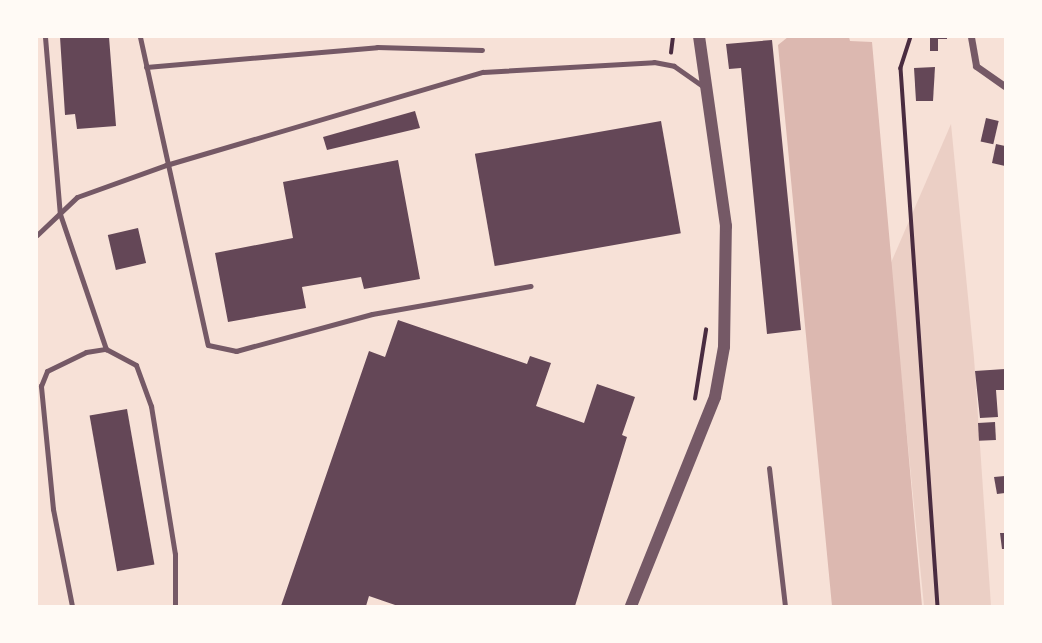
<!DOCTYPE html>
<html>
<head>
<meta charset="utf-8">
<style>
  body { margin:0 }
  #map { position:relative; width:1042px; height:643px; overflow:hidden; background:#f7e1d7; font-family:"Open Sans",sans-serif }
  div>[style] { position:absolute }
  .green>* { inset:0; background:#ebcfc5 }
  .water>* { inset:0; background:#dcb8b0 }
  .building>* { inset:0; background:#644757; transform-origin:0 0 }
  .path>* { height:3.5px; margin:-1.75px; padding:0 1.75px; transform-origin:1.75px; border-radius:1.75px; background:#4a2c40 }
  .service>* { height:5px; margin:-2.5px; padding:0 2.5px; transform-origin:2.5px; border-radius:2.5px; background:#755966 }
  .minor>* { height:7px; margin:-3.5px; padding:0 3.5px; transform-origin:3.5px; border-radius:3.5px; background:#755966 }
  .tertiary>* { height:12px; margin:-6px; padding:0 6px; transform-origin:6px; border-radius:6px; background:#755966 }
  span { translate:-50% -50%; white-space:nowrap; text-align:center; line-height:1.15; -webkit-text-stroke:6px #fffaf5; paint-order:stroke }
  .frame { position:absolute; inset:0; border:38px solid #fffaf5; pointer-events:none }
</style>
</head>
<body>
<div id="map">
  <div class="green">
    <i style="clip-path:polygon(951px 124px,974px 358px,991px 606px,924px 606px,890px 265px)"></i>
  </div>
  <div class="water">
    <i style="clip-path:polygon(788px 37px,849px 37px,850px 41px,872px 42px,922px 606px,832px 606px,778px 45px)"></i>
  </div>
  <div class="building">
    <i style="clip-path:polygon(60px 37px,109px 37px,116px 126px,77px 129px,75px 114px,65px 115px)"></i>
    <i style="clip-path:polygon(930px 37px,947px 37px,947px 39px,938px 39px,938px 51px,930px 51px)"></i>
    <i style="clip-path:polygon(772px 40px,801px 330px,767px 334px,741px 68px,729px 69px,726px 44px)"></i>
    <i style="clip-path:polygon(935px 67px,933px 101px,916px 101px,914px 68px)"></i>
    <i style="clip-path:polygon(415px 111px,420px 128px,327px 150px,323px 137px)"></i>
    <i style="left:986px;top:118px;width:13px;height:24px;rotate:13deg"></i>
    <i style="left:661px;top:121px;width:114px;height:189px;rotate:80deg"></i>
    <i style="clip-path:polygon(996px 144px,1005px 146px,1005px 166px,992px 163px)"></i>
    <i style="clip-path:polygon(398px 160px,420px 279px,364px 289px,361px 277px,302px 287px,306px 308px,228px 322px,215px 253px,293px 238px,283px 182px)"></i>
    <i style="left:138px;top:228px;width:36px;height:31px;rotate:77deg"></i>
    <i style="clip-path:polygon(398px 320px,527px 364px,530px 356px,551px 363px,536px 406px,584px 423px,597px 384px,635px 397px,622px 435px,627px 437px,575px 606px,398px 606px,369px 596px,366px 606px,281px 606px,369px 351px,385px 357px)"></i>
    <i style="clip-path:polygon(1005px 369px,1005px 390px,996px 390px,998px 417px,980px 418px,975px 371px)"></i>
    <i style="left:127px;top:409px;width:158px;height:38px;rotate:80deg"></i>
    <i style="left:995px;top:422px;width:18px;height:17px;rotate:87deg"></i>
    <i style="clip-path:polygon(1005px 476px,1005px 493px,997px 494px,994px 477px)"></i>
    <i style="clip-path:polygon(1000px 533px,1005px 533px,1005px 549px,1002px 549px)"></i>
  </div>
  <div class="path">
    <i style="left:911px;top:37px;width:33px;rotate:108deg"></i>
    <i style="left:901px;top:68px;width:539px;rotate:86.07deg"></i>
    <i style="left:671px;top:53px;width:16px;rotate:-83deg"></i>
    <i style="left:695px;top:399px;width:70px;rotate:-80.9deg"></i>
  </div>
  <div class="service">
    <i style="left:45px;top:37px;width:178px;rotate:85.2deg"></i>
    <i style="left:60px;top:214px;width:143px;rotate:71.2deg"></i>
    <i style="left:140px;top:37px;width:315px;rotate:77.6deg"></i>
    <i style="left:208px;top:345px;width:29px;rotate:12deg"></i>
    <i style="left:236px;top:351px;width:141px;rotate:-15.2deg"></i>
    <i style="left:372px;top:314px;width:161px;rotate:-10deg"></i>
    <i style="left:146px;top:67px;width:232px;rotate:-4.9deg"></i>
    <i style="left:377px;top:47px;width:105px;rotate:1.6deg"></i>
    <i style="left:37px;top:235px;width:55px;rotate:-43.5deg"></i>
    <i style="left:77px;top:197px;width:95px;rotate:-19.8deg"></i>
    <i style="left:166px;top:165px;width:330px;rotate:-16.4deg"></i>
    <i style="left:483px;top:72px;width:171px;rotate:-3.3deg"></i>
    <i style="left:654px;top:62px;width:20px;rotate:11deg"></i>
    <i style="left:674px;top:66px;width:37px;rotate:35deg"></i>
    <i style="left:769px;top:468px;width:139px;rotate:83.4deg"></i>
    <i style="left:72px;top:606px;width:99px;rotate:-101.1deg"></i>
    <i style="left:53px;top:509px;width:124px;rotate:-95.6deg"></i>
    <i style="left:41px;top:386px;width:16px;rotate:-68deg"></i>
    <i style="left:47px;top:371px;width:43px;rotate:-26deg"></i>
    <i style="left:86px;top:352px;width:20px;rotate:-9deg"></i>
    <i style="left:106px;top:349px;width:34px;rotate:28deg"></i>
    <i style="left:136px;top:365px;width:44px;rotate:69.9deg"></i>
    <i style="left:151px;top:406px;width:150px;rotate:80.8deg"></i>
    <i style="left:175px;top:554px;width:52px;rotate:90deg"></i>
  </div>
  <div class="minor">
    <i style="left:971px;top:37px;width:29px;rotate:80deg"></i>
    <i style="left:976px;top:66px;width:35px;rotate:35deg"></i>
  </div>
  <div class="tertiary">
    <i style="left:631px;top:606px;width:225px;rotate:-68.1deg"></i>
    <i style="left:715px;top:397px;width:51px;rotate:-79.8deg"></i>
    <i style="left:724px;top:347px;width:121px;rotate:-89.1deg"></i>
    <i style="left:726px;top:226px;width:191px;rotate:-98.1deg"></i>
  </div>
  <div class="frame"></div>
</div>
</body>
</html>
